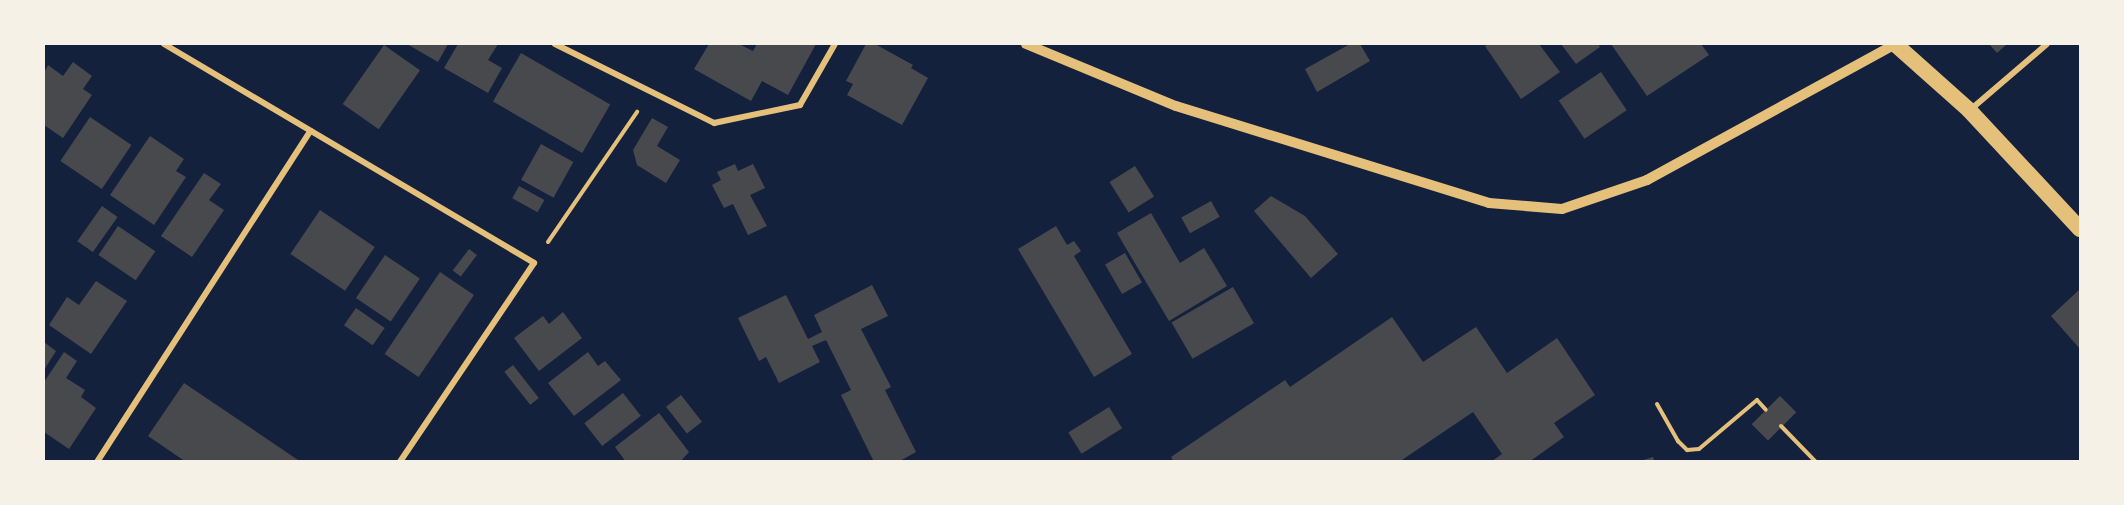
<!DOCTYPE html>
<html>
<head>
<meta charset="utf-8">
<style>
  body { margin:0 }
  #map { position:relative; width:2124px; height:505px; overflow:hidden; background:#14213d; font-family:"Crimson Pro",serif }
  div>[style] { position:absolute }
  .building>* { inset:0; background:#48494c; transform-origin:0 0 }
  .path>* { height:4px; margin:-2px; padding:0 2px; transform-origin:2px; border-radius:2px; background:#e5c07b }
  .minor>* { height:6px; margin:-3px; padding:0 3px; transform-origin:3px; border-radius:3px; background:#e5c07b }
  .tertiary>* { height:10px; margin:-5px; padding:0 5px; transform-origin:5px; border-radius:5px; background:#e5c07b }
  .trunk>* { height:16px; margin:-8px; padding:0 8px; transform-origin:8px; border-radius:8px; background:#e5c07b }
  span { translate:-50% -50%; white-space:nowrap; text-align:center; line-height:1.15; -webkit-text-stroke:4.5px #f6f1e7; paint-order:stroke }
  .frame { position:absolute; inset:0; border:45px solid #f6f1e7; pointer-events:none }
</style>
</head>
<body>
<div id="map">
  <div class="building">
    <i style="clip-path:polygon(407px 44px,448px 44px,438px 62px)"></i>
    <i style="clip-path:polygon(458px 44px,498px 44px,488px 60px,502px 68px,488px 93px,444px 68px)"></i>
    <i style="clip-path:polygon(709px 44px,739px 44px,753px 51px,757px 44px,816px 44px,788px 95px,762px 81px,751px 101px,694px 69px)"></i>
    <i style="clip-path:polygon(866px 44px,875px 44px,913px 65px,911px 68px,928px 78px,902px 125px,847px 95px,853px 84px,846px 81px)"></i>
    <i style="clip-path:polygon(1350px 44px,1360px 44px,1370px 61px,1317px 92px,1305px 69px)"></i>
    <i style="clip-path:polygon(1489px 44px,1539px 44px,1560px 72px,1521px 99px,1485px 46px)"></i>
    <i style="clip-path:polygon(1561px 44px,1598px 44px,1600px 47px,1576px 64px)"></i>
    <i style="clip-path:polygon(1611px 44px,1701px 44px,1709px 55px,1647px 96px)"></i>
    <i style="clip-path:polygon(1989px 44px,2007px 44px,1997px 53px)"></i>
    <i style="left:384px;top:45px;width:44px;height:72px;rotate:35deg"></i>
    <i style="left:521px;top:53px;width:103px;height:56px;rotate:30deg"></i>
    <i style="clip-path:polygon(73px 62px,92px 76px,83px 89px,92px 95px,63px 138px,44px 125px,44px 73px,48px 65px,63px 76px)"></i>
    <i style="left:1601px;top:72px;width:46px;height:51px;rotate:56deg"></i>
    <i style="left:90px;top:117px;width:50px;height:53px;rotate:34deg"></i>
    <i style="clip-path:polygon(652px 118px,668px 127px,657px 146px,680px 160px,666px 183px,637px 165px,633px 150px)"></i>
    <i style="clip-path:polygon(150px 136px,184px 159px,176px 171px,186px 177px,154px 225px,110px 195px)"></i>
    <i style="left:541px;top:144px;width:37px;height:41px;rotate:29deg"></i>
    <i style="clip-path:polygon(735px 164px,738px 171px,753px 164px,765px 188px,750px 195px,767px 226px,748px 235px,733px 204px,724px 208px,712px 185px,721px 180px,717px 172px)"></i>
    <i style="left:1135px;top:166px;width:36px;height:30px;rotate:58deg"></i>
    <i style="clip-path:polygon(204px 173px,221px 184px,209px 200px,224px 210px,192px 257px,161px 236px)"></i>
    <i style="left:519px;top:186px;width:29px;height:14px;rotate:29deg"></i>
    <i style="clip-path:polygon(1271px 196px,1305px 216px,1338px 254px,1311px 278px,1254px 211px)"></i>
    <i style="left:1211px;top:201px;width:18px;height:34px;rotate:61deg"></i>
    <i style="left:102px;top:206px;width:19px;height:43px;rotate:35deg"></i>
    <i style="left:320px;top:210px;width:66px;height:53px;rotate:34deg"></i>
    <i style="clip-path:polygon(1151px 213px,1180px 263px,1204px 248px,1227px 286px,1169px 321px,1117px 233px)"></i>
    <i style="left:118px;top:226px;width:45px;height:35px;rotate:34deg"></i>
    <i style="clip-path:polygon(1056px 226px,1067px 245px,1074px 241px,1081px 251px,1074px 256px,1132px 354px,1094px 377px,1018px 249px)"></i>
    <i style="left:469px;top:249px;width:10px;height:27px;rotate:37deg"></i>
    <i style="left:1125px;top:253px;width:34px;height:23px;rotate:60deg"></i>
    <i style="left:385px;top:255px;width:42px;height:52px;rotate:34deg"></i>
    <i style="left:440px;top:272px;width:41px;height:99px;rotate:34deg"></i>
    <i style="clip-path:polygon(96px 281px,127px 301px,91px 354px,49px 325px,67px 297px,79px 305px)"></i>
    <i style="clip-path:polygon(872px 285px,888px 316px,861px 329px,891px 387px,885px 390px,916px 452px,898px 462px,874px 462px,841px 395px,851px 390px,826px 340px,812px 346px,820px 362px,779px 383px,766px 357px,759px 361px,738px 318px,786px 295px,808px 339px,822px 332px,814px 315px)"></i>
    <i style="left:1233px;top:287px;width:42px;height:71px;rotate:60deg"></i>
    <i style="clip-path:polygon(2080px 289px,2080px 349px,2051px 316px)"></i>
    <i style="left:356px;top:308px;width:35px;height:21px;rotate:35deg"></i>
    <i style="clip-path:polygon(563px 312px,582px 338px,539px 371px,514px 338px,543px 316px,549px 324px)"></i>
    <i style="clip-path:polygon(1392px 317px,1423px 362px,1476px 327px,1507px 373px,1557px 338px,1595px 395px,1554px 423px,1564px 437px,1529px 462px,1491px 462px,1502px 454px,1473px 412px,1399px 462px,1174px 462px,1171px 457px,1285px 380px,1290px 387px)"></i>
    <i style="clip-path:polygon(44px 342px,56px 351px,44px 370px)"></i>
    <i style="clip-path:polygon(64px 352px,77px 361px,66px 378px,85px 390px,81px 397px,96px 408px,69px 449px,44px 432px,44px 382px)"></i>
    <i style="clip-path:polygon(588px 352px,598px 366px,605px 361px,621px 380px,574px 416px,548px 383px)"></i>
    <i style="left:513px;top:365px;width:42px;height:11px;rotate:52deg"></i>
    <i style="clip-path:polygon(184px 383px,301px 462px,186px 462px,148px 436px)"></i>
    <i style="left:623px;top:393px;width:29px;height:49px;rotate:52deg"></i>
    <i style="left:681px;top:395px;width:34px;height:19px;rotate:52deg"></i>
    <i style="left:1780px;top:396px;width:23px;height:40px;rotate:45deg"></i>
    <i style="left:1109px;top:407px;width:25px;height:48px;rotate:58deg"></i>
    <i style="clip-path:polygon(659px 413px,689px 452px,680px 462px,626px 462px,615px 447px)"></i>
    <i style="clip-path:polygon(1653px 457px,1655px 462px,1641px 462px,1640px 461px)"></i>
  </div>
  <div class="path">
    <i style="left:548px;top:242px;width:158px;rotate:-55.6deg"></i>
    <i style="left:1657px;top:404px;width:43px;rotate:60.4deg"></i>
    <i style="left:1678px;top:441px;width:13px;rotate:45deg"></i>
    <i style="left:1687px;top:450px;width:12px;rotate:-5deg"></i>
    <i style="left:1699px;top:449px;width:76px;rotate:-40.2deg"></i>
    <i style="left:1757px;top:400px;width:13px;rotate:48deg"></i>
    <i style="left:1781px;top:426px;width:50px;rotate:45.8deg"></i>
  </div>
  <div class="minor">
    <i style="left:164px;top:44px;width:430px;rotate:30.6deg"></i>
    <i style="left:534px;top:263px;width:240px;rotate:124deg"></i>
    <i style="left:555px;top:44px;width:178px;rotate:26.4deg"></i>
    <i style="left:714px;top:123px;width:88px;rotate:-11.8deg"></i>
    <i style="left:800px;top:105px;width:70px;rotate:-60.2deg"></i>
    <i style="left:1970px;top:110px;width:101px;rotate:-40.6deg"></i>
    <i style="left:97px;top:462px;width:394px;rotate:-57.2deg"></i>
  </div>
  <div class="tertiary">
    <i style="left:1026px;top:44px;width:162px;rotate:22.5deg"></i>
    <i style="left:1176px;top:106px;width:328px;rotate:17.2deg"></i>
    <i style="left:1489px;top:203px;width:73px;rotate:4.7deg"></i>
    <i style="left:1562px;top:209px;width:90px;rotate:-18.8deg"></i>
    <i style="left:1647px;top:180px;width:283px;rotate:-28.7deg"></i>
  </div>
  <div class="trunk">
    <i style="left:1895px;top:44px;width:99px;rotate:41.7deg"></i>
    <i style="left:1969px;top:110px;width:163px;rotate:47deg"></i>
  </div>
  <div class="frame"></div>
</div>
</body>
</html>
